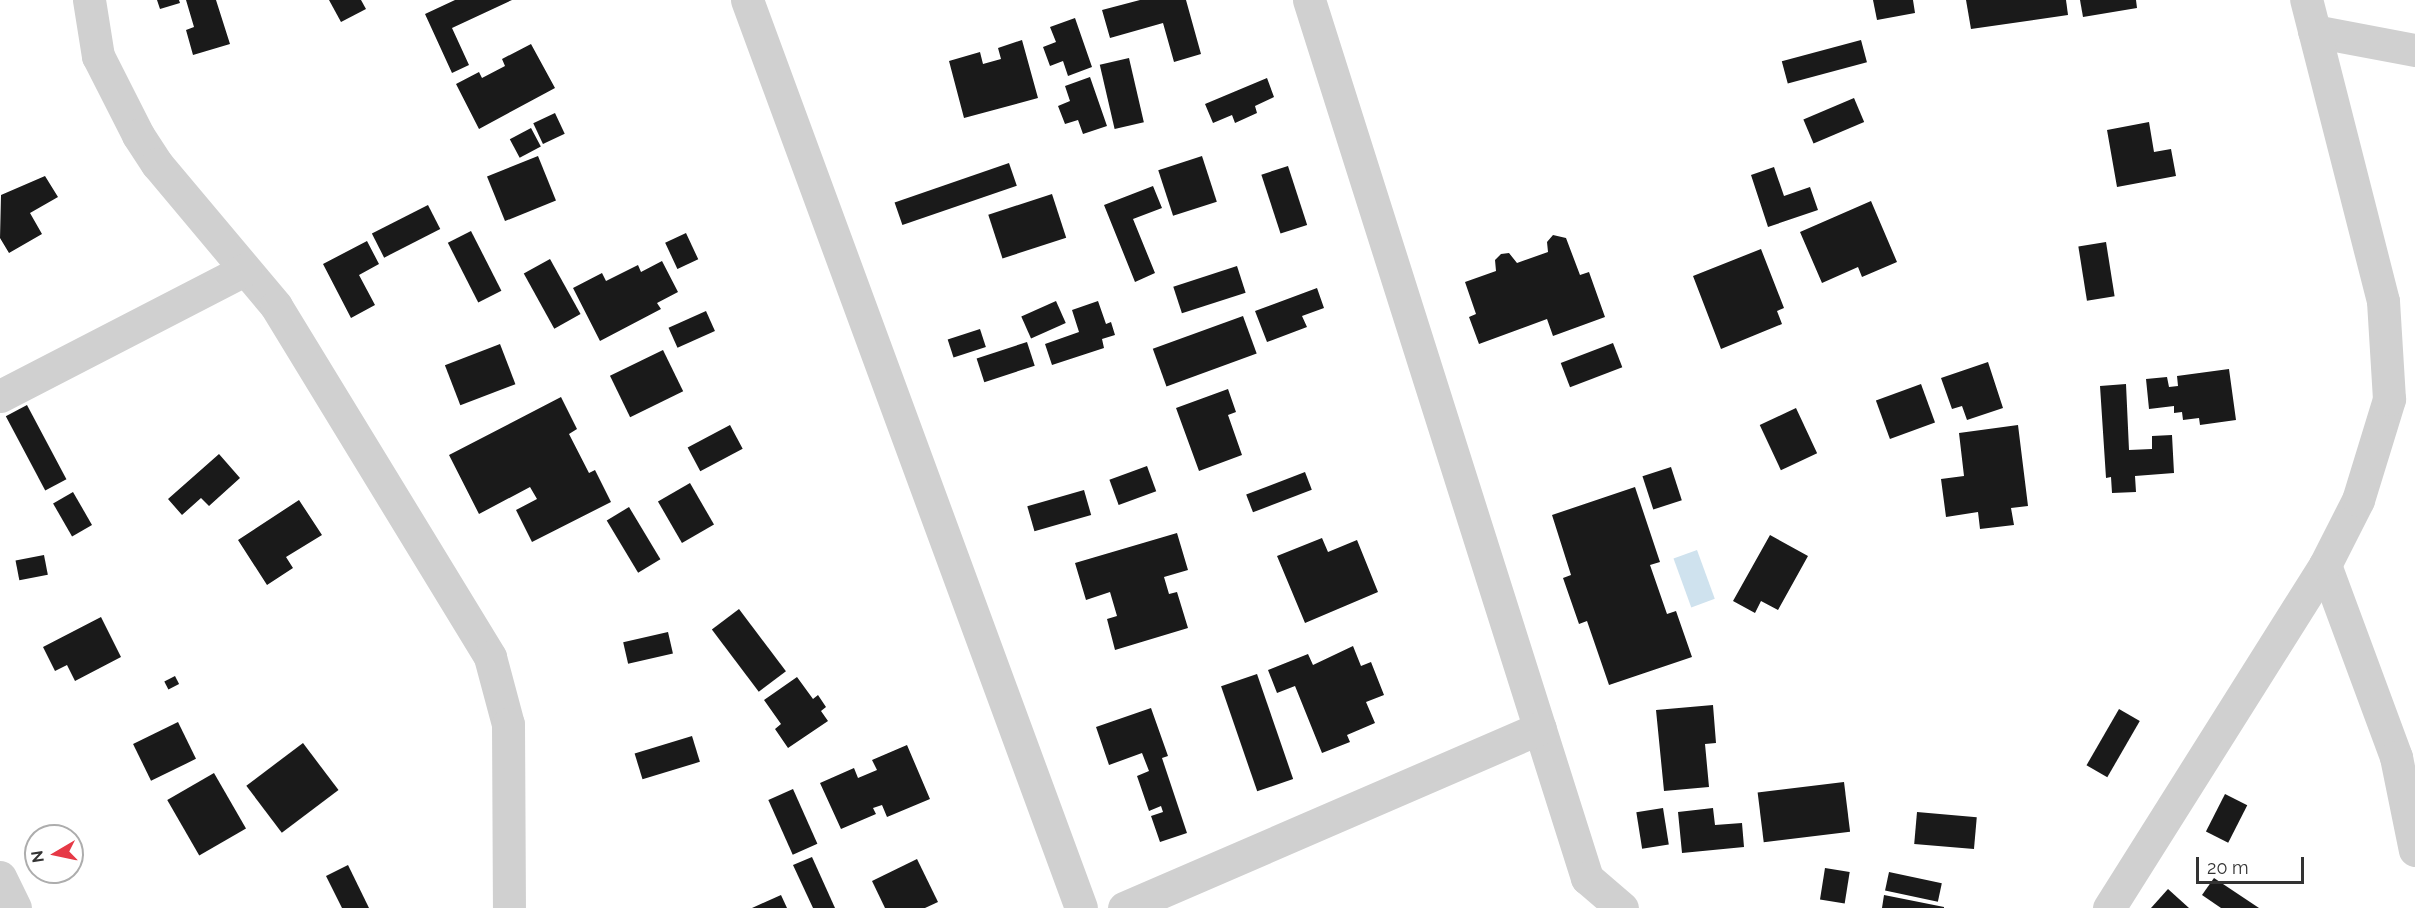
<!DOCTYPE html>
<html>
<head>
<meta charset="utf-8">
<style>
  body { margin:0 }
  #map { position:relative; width:2415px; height:908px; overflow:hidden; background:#fff; font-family:Raleway,sans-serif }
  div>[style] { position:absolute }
  .water>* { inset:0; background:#cfe2ee; transform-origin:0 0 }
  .building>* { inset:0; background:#1a1a1a; transform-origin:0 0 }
  .minor>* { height:33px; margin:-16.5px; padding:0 16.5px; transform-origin:16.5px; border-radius:16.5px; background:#d0d0d0 }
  span { translate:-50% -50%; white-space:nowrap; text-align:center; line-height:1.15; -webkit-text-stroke:6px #fff; paint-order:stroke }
  .north { position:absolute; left:24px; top:824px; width:60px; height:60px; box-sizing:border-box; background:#fff; border:2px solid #adadad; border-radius:50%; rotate:261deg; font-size:16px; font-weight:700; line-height:24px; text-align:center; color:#333 }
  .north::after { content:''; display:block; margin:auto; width:21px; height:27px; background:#e63946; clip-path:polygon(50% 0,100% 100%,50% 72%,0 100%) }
  .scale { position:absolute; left:2196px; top:857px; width:108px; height:27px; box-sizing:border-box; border:3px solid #333; border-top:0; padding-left:8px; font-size:18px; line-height:21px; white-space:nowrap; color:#333; -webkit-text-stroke:4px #fff; paint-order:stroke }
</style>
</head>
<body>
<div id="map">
  <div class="water">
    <i style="left:1697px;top:550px;width:52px;height:25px;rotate:70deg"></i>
  </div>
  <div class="building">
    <i style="clip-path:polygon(157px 0,179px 0,180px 3px,160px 9px)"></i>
    <i style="clip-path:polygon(186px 0,216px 0,230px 44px,193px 55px,186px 30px,194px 27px)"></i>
    <i style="clip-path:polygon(329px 0,361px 0,366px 9px,341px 22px)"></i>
    <i style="clip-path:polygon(455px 0,512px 0,452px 28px,469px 65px,452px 73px,425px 14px)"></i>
    <i style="clip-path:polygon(1140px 0,1186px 0,1201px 54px,1174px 62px,1163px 23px,1110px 38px,1102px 10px)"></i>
    <i style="clip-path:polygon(1873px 0,1913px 0,1915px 13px,1877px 20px)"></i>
    <i style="clip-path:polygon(1966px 0,2066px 0,2068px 15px,1971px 29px)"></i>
    <i style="clip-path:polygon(2080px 0,2136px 0,2137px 8px,2083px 17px)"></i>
    <i style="clip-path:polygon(1075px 18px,1092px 67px,1068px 76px,1063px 61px,1050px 66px,1043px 47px,1056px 42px,1050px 27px)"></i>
    <i style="clip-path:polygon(1022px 40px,1038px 98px,964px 118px,949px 61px,980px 52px,983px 64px,1001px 59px,998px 48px)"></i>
    <i style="left:1861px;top:40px;width:23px;height:82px;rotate:75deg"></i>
    <i style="clip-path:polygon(531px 44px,555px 88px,479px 129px,456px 84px,479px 72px,482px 78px,505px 66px,502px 59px)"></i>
    <i style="left:1129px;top:58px;width:66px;height:30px;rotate:77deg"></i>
    <i style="clip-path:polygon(1090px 77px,1107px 126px,1083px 134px,1078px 120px,1065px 124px,1058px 106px,1070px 101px,1065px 86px)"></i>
    <i style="clip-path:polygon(1267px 78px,1274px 97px,1255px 106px,1257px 113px,1235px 123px,1232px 115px,1213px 123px,1205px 104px)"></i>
    <i style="left:1854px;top:98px;width:26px;height:55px;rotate:67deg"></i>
    <i style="left:555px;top:113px;width:23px;height:24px;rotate:65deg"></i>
    <i style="clip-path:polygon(2149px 122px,2154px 152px,2171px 149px,2176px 176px,2117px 187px,2107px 130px)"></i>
    <i style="left:531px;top:128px;width:21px;height:24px;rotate:62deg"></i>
    <i style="left:538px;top:156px;width:48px;height:55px;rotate:68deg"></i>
    <i style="left:1202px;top:156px;width:48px;height:46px;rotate:72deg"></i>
    <i style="left:1009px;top:163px;width:24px;height:121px;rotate:71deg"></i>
    <i style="left:1288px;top:166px;width:62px;height:28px;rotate:72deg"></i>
    <i style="clip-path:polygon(1774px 167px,1784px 196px,1810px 187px,1818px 210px,1768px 227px,1751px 175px)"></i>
    <i style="clip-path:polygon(45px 176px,58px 197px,30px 213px,42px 234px,9px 253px,0 238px,1px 195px)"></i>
    <i style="clip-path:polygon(1153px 186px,1162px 208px,1133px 219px,1155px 273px,1135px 282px,1104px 205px)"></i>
    <i style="left:1052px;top:194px;width:46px;height:67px;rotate:72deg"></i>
    <i style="clip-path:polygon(1871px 201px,1897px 262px,1862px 277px,1858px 267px,1822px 283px,1800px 232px)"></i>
    <i style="left:428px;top:205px;width:27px;height:63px;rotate:63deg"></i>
    <i style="left:471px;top:231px;width:67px;height:26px;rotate:63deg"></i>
    <i style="left:686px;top:233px;width:29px;height:23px;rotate:65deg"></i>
    <i style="clip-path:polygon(1553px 235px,1566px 238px,1580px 275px,1589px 272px,1605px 317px,1553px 336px,1547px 319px,1479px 344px,1469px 317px,1476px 314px,1465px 282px,1496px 271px,1495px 260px,1501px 254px,1509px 253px,1517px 263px,1548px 252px,1547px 242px)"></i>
    <i style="clip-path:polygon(367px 241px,379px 264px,359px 275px,375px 305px,351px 318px,323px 264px)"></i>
    <i style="left:2106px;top:242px;width:55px;height:28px;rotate:81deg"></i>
    <i style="clip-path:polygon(1761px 249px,1784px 308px,1777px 311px,1782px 324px,1721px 349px,1693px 276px)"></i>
    <i style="left:550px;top:259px;width:63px;height:30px;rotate:61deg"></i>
    <i style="clip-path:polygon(662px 261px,678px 292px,657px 303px,661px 309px,600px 341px,573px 288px,602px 273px,606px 281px,638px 265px,641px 272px)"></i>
    <i style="left:1237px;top:266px;width:28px;height:67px;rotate:72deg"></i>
    <i style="clip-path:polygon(1317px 288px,1324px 308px,1302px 316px,1307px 327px,1267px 342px,1255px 311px)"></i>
    <i style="left:1056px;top:301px;width:24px;height:38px;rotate:66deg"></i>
    <i style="clip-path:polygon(1098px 301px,1106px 324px,1111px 322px,1115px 335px,1102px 339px,1104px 348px,1052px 365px,1045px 344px,1079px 332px,1072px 310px)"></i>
    <i style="left:706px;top:311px;width:22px;height:41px;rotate:66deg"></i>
    <i style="left:1243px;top:316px;width:40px;height:96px;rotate:70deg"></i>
    <i style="left:980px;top:329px;width:19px;height:34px;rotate:72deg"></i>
    <i style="left:1027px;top:342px;width:25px;height:53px;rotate:72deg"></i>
    <i style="left:1613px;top:343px;width:26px;height:56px;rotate:69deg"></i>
    <i style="left:500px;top:344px;width:43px;height:59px;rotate:69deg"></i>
    <i style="left:663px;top:350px;width:46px;height:59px;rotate:64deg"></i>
    <i style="clip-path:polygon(1988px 362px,2003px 408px,1967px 420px,1962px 406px,1952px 409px,1941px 378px)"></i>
    <i style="clip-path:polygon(2229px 369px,2236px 420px,2200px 425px,2199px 418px,2183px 420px,2182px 412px,2174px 413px,2174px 406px,2149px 409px,2146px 379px,2167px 377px,2169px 387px,2178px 386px,2177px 376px)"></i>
    <i style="left:1921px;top:384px;width:41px;height:48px;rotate:70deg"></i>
    <i style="clip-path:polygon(2126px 384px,2129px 450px,2152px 449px,2152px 436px,2172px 435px,2174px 473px,2135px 476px,2136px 492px,2112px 493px,2111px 477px,2106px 478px,2100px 386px)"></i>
    <i style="clip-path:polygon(1228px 389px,1236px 412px,1228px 415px,1242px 455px,1199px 471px,1176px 408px)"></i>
    <i style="clip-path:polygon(561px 397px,577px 429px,569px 434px,589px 473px,595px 470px,611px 502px,532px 542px,516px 510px,537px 499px,530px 487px,479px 514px,449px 455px)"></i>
    <i style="left:27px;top:405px;width:84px;height:24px;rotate:62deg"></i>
    <i style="left:1796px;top:408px;width:50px;height:40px;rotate:65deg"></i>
    <i style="left:730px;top:425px;width:27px;height:48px;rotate:62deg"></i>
    <i style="clip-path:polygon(2018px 425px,2028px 506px,2011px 508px,2014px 525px,1980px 529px,1978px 512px,1946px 517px,1941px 479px,1964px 476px,1959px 433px)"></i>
    <i style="clip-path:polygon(219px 454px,240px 478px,209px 506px,201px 498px,182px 515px,168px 499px)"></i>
    <i style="left:1147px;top:466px;width:27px;height:40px;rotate:70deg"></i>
    <i style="left:1671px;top:467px;width:35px;height:30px;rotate:72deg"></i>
    <i style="left:1305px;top:472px;width:19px;height:63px;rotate:69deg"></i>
    <i style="left:690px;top:483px;width:48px;height:37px;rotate:60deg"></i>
    <i style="clip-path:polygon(1635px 487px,1660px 562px,1650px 565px,1667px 614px,1676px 611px,1692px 657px,1609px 685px,1587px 621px,1579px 624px,1563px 578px,1571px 575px,1552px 515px)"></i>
    <i style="left:1084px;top:490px;width:26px;height:59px;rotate:74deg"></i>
    <i style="left:73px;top:492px;width:38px;height:23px;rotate:60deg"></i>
    <i style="clip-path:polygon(299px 500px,322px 535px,286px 557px,293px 568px,267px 585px,238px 540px)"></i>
    <i style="left:629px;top:507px;width:61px;height:26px;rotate:59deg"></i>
    <i style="clip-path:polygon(1177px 533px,1188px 570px,1164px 577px,1169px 594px,1177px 592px,1188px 628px,1115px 650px,1107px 619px,1117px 616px,1110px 592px,1086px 600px,1075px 563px)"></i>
    <i style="clip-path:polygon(1770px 535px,1808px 556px,1778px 610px,1761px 601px,1755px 613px,1733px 601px)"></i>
    <i style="clip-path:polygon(1322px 538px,1328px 552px,1357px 540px,1378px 592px,1305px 623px,1277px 556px)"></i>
    <i style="left:44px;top:555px;width:20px;height:29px;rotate:79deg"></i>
    <i style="left:739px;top:609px;width:78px;height:34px;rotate:53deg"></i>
    <i style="clip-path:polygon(101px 617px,121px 657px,75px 681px,67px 665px,55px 671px,43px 647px)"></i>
    <i style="left:668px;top:632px;width:22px;height:46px;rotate:77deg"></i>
    <i style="clip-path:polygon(1353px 646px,1361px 666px,1371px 662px,1384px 695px,1366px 702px,1375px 723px,1347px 735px,1350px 742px,1322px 753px,1295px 686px,1277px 693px,1268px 670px,1308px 654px,1313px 665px)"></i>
    <i style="left:1257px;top:674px;width:111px;height:38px;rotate:71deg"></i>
    <i style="left:175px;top:676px;width:9px;height:12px;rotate:63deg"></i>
    <i style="clip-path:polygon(797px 677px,813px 699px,818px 695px,826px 707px,821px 711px,828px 721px,788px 748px,775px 729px,781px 724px,764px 700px)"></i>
    <i style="clip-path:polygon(1713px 705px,1716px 743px,1705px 744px,1709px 787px,1664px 791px,1656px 710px)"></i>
    <i style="clip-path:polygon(1151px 708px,1168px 756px,1162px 758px,1187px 833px,1160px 842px,1151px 816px,1163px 812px,1161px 806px,1149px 811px,1137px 776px,1149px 771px,1142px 753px,1109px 765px,1096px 727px)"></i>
    <i style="left:2119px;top:709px;width:24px;height:65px;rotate:30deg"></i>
    <i style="left:178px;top:722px;width:41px;height:50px;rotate:64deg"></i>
    <i style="left:692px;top:736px;width:27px;height:60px;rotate:73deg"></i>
    <i style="left:303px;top:743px;width:59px;height:71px;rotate:53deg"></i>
    <i style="clip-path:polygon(907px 745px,930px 799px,887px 817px,882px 805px,873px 808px,876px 814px,841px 829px,820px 783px,854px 768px,858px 778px,877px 770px,872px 760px)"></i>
    <i style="left:214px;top:773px;width:64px;height:54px;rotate:60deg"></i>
    <i style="left:1844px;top:782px;width:50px;height:87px;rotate:83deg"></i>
    <i style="left:793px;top:789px;width:60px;height:27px;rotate:66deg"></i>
    <i style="left:2225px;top:794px;width:25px;height:42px;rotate:27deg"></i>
    <i style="left:1663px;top:808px;width:37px;height:27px;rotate:81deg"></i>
    <i style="clip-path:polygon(1713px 808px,1715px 825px,1742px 823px,1744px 847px,1682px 853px,1678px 812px)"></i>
    <i style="left:1917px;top:812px;width:60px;height:32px;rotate:5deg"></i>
    <i style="clip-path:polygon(812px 857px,835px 908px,813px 908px,793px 865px)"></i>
    <i style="clip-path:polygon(917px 859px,938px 902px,925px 908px,885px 908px,872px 881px)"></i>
    <i style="clip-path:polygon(348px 865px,369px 908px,342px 908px,326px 876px)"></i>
    <i style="left:1825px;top:868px;width:25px;height:32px;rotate:9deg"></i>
    <i style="left:1889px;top:872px;width:54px;height:19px;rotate:12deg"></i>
    <i style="clip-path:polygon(2214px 878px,2259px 908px,2221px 908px,2202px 895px)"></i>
    <i style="clip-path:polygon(2168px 889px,2189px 908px,2151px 908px)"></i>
    <i style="clip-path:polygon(781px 895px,787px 908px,752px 908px)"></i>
    <i style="clip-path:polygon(1884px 895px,1944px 907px,1944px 908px,1882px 908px)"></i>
  </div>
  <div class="minor">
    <i style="left:89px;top:0;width:57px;rotate:80.9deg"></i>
    <i style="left:98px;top:56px;width:89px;rotate:63.1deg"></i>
    <i style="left:138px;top:135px;width:35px;rotate:57deg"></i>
    <i style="left:157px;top:164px;width:185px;rotate:50deg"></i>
    <i style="left:276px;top:306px;width:411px;rotate:58.6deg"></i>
    <i style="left:490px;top:657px;width:69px;rotate:75deg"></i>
    <i style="left:508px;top:724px;width:184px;rotate:89.7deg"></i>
    <i style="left:747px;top:0;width:967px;rotate:69.8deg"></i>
    <i style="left:1309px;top:0;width:921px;rotate:72.43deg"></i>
    <i style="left:1587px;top:878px;width:46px;rotate:40.6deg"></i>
    <i style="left:2314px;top:31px;width:103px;rotate:10.7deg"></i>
    <i style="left:0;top:396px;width:275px;rotate:-27.3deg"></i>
    <i style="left:2325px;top:565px;width:205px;rotate:69.7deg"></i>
    <i style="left:2396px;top:757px;width:95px;rotate:78.5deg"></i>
    <i style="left:0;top:877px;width:34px;rotate:64deg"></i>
    <i style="left:1124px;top:908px;width:453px;rotate:-23.4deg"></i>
    <i style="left:2109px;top:908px;width:405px;rotate:-57.8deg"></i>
    <i style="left:2325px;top:565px;width:73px;rotate:-63.1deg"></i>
    <i style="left:2358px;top:500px;width:106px;rotate:-72.9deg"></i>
    <i style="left:2389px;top:399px;width:98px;rotate:-93.5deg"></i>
    <i style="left:2383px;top:301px;width:311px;rotate:-104.3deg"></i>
  </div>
  <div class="north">N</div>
  <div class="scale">20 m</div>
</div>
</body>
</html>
